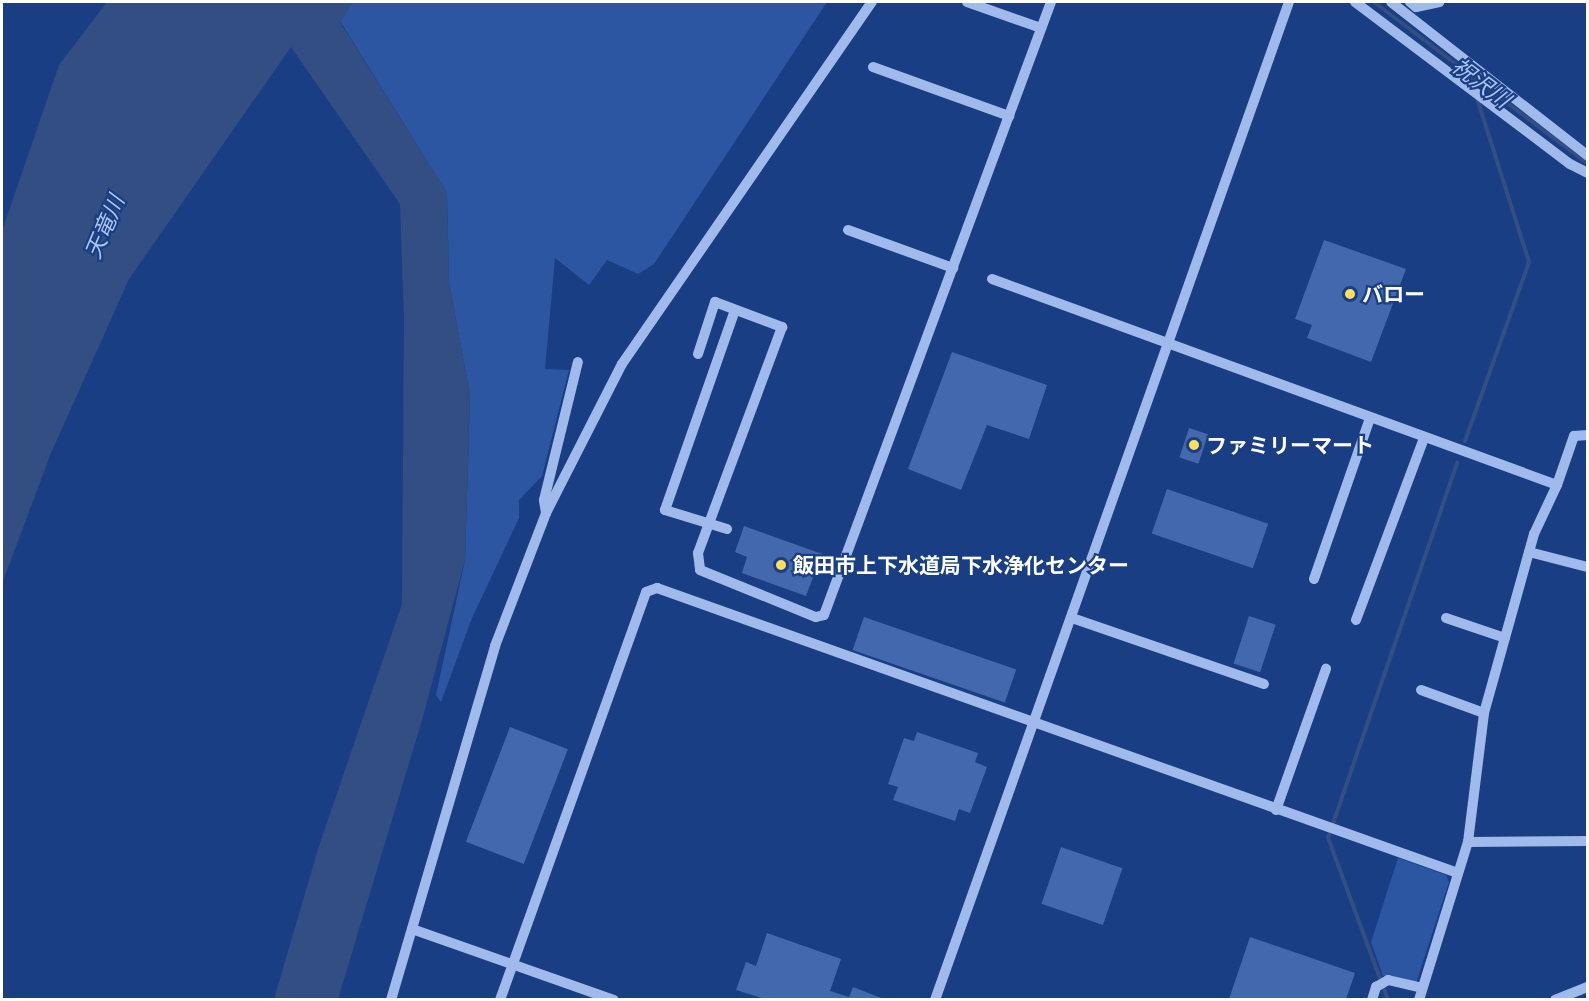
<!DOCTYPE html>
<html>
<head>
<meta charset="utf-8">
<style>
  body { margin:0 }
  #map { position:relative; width:1589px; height:1001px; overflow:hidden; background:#1a3e84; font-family:"Titillium Web","Noto Sans JP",sans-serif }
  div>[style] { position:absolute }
  .green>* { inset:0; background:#2d56a2 }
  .water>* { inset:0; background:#334e82 }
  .stream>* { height:4px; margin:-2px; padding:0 2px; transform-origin:2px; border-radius:2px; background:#334e82 }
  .building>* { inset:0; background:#4368ae; transform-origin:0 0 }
  .minor>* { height:10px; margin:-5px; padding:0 5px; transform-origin:5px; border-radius:5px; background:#a0bbeb }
  .dots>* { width:16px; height:16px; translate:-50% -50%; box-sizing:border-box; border:3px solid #1a3e84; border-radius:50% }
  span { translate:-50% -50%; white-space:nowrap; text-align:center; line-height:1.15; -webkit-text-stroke:4.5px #1a3e84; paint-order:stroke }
  .poi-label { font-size:21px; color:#fff; font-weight:700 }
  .left { translate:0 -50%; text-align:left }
  .water-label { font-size:22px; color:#abc5f3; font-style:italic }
  .frame { position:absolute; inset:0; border:3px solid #fff; pointer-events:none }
</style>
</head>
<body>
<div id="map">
  <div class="green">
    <i style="clip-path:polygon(353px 2px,827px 2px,654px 264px,638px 274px,607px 260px,589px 285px,555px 258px,545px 369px,569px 370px,542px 476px,519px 500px,519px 518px,472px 618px,441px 702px,436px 695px,465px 560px,470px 395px,449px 282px,447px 193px,340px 21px)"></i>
    <i style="clip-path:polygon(1398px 858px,1446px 875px,1449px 882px,1416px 983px,1383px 976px,1371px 942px)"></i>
  </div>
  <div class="water">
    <i style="clip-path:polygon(107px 2px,353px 2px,340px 22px,447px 193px,449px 282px,470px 395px,465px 560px,422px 720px,338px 999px,274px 999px,319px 846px,402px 604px,404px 319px,400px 204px,291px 47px,129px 279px,51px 453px,2px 584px,2px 231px,59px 65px)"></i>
  </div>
  <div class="stream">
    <i style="left:1374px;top:2px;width:268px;rotate:37.1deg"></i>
    <i style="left:1470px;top:77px;width:11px;rotate:75deg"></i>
    <i style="left:1465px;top:441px;width:190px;rotate:-70.3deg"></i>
    <i style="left:1529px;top:262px;width:172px;rotate:-107.6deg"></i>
    <i style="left:1388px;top:1000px;width:173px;rotate:-110.3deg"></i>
    <i style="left:1328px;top:838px;width:397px;rotate:-71deg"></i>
  </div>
  <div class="building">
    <i style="clip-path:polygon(1324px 240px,1406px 269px,1371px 362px,1307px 338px,1312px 325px,1295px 319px)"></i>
    <i style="clip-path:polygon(952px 352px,1047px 385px,1029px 439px,987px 425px,961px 490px,908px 469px)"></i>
    <i style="left:1189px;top:428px;width:20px;height:31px;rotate:18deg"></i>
    <i style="left:1167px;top:489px;width:107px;height:47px;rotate:19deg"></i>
    <i style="clip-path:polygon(744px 526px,822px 554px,806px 596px,742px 573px,747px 557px,735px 552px)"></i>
    <i style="left:1249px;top:616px;width:28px;height:50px;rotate:18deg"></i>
    <i style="left:864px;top:617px;width:161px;height:35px;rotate:19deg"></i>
    <i style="left:510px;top:727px;width:62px;height:123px;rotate:21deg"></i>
    <i style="clip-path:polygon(917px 732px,978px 753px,975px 762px,987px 767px,970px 813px,959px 809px,955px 821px,893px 800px,898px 787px,888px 784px,904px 738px,914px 741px)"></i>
    <i style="left:1061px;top:847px;width:65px;height:60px;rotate:19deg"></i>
    <i style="clip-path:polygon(767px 933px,841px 959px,830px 991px,849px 997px,853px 987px,884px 999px,765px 999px,736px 990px,746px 962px,756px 966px)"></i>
    <i style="clip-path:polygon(1250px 937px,1355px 973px,1346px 999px,1229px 999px)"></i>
  </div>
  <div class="minor">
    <i style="left:967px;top:2px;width:78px;rotate:19.4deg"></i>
    <i style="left:1355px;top:2px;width:269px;rotate:37deg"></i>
    <i style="left:1570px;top:164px;width:20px;rotate:27deg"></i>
    <i style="left:1391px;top:2px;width:250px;rotate:38deg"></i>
    <i style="left:1410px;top:2px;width:8px;rotate:40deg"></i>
    <i style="left:1416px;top:7px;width:24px;rotate:-12deg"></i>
    <i style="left:873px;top:67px;width:145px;rotate:19.8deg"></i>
    <i style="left:848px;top:230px;width:112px;rotate:19.9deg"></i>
    <i style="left:992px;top:279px;width:601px;rotate:20.03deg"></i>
    <i style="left:698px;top:354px;width:55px;rotate:-71.9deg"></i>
    <i style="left:715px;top:302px;width:72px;rotate:20.5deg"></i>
    <i style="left:782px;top:327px;width:241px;rotate:110.4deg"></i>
    <i style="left:698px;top:553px;width:17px;rotate:83deg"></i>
    <i style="left:700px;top:570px;width:125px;rotate:22.1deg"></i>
    <i style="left:816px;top:617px;width:8px;rotate:-14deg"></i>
    <i style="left:824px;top:615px;width:654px;rotate:-69.68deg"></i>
    <i style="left:546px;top:513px;width:13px;rotate:-99deg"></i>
    <i style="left:544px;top:500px;width:142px;rotate:-76.2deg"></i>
    <i style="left:727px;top:529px;width:65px;rotate:-163deg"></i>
    <i style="left:665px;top:510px;width:212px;rotate:-70.7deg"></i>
    <i style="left:1529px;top:552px;width:61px;rotate:14.3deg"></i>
    <i style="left:1314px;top:579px;width:170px;rotate:-70.8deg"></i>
    <i style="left:1072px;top:618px;width:203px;rotate:19deg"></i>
    <i style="left:1446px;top:618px;width:62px;rotate:18.7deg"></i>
    <i style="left:1356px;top:620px;width:194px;rotate:-69.5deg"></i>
    <i style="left:1421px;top:690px;width:67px;rotate:20.1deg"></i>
    <i style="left:1276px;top:810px;width:150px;rotate:-70.5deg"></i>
    <i style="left:1468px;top:842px;width:120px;rotate:-0.5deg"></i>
    <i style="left:412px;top:929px;width:214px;rotate:19.4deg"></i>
    <i style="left:391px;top:1000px;width:369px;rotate:-73.6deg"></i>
    <i style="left:495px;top:646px;width:142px;rotate:-69deg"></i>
    <i style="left:546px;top:513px;width:167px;rotate:-63deg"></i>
    <i style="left:622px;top:364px;width:440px;rotate:-55.4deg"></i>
    <i style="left:500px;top:1000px;width:433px;rotate:-70.3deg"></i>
    <i style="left:646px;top:592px;width:12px;rotate:-20deg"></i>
    <i style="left:657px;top:588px;width:850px;rotate:19.59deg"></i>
    <i style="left:935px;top:1000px;width:1059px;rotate:-70.47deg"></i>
    <i style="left:1372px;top:1000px;width:14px;rotate:-73deg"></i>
    <i style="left:1376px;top:987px;width:14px;rotate:-30deg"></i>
    <i style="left:1388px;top:980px;width:35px;rotate:13deg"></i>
    <i style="left:1419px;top:1000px;width:165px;rotate:-72.8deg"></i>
    <i style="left:1468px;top:842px;width:130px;rotate:-82.9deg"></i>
    <i style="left:1484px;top:713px;width:186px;rotate:-74.4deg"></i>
    <i style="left:1534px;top:534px;width:54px;rotate:-64.9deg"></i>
    <i style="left:1557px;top:485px;width:52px;rotate:-70.9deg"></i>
    <i style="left:1574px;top:436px;width:14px;rotate:-4deg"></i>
    <i style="left:1555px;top:1000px;width:35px;rotate:-22deg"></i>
  </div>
  <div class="dots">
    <i style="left:1350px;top:294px;background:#fedf5c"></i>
    <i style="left:1194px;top:445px;background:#fedf5c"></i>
    <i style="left:781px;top:565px;background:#fedf5c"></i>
  </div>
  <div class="poi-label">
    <span class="left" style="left:1362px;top:294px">バロー</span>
    <span class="left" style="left:1206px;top:445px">ファミリーマート</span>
    <span class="left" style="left:793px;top:565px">飯田市上下水道局下水浄化センター</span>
  </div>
  <div class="water-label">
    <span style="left:1481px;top:83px;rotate:37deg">祝沢川</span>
    <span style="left:105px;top:227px;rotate:-67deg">天竜川</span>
  </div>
  <div class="frame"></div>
</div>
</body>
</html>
